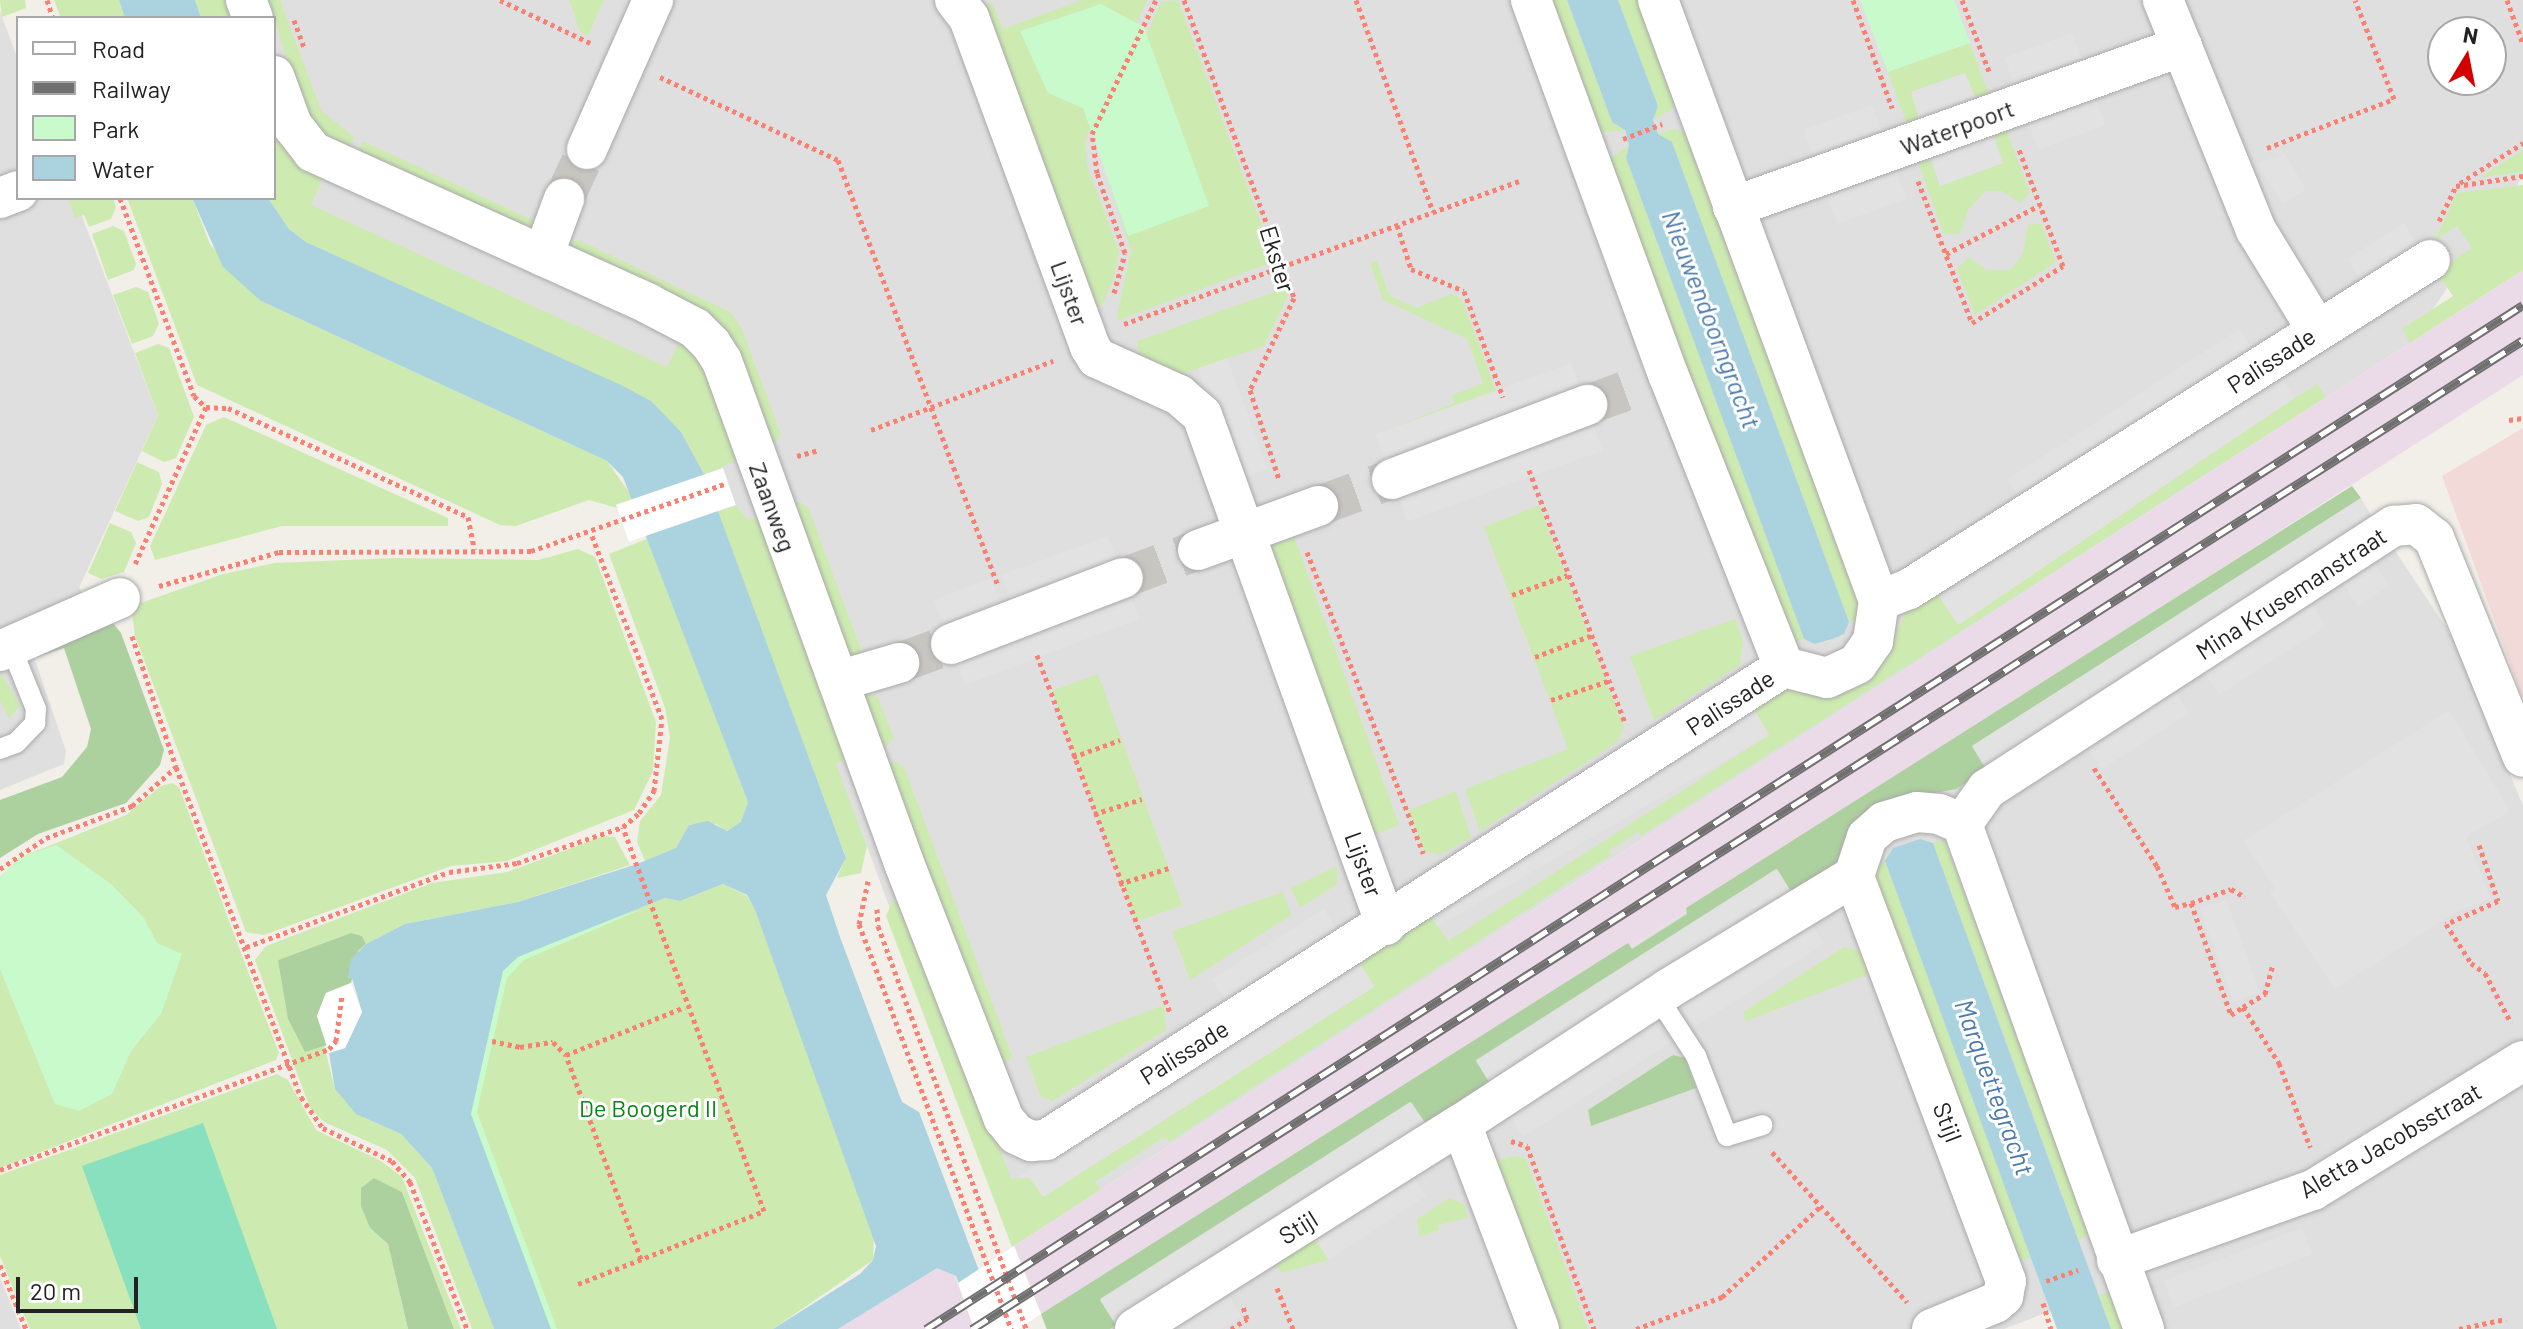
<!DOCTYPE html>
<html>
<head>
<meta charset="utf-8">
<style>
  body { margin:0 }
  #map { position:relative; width:2523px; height:1329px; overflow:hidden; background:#f2efe9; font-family:Barlow,sans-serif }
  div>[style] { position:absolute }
  .residential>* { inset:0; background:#e0dfdf }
  .commercial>* { inset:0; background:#f2dad9 }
  .industrial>* { inset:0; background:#ebdbe8 }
  .grass>* { inset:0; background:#cdebb0; transform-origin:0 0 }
  .forest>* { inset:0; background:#add19e }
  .park>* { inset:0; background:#c8facc }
  .pitch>* { inset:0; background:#88e0be }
  .parking>* { inset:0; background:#e2e2e2; transform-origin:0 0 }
  .water>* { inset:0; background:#aad3df }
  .pier>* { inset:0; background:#fff; transform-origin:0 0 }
  .street-tunnel>* { height:40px; margin-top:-20px; transform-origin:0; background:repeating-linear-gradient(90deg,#c8c6c1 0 40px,transparent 0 60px) }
  .path>* { height:5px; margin-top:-2.5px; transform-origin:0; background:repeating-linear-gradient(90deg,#fa8072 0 4px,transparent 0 8px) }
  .roads { filter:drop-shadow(0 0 2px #a9a9a9) drop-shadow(0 0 2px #a9a9a9) }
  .lane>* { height:20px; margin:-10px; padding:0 10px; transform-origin:10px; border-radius:10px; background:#fff }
  .street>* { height:40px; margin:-20px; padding:0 20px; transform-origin:20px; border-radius:20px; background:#fff }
  .rail>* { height:9px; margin-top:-4.5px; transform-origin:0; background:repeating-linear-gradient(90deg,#fff 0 18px,#707070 0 36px); box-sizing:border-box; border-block:2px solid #707070 }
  span { translate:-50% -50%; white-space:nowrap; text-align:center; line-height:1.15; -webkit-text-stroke:6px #fff; paint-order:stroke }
  .street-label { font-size:24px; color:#222 }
  .park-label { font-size:24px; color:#0c8416 }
  .water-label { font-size:26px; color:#4a7aab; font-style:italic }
  .legend { position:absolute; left:16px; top:16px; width:260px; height:184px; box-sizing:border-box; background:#fff; border:2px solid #a7a7a7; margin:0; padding:10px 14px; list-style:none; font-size:24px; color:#222 }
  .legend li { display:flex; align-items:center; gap:16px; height:40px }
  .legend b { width:40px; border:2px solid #a7a7a7 }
  .north { position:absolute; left:2427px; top:16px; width:80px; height:80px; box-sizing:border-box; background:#fff; border:2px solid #a7a7a7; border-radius:50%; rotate:10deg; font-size:22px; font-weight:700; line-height:32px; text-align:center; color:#222 }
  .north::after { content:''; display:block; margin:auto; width:28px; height:36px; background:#d40000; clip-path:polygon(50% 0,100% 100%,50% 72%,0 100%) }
  .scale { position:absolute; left:16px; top:1277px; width:122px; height:36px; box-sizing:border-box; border:4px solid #222; border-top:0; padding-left:10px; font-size:24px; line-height:28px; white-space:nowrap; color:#222; -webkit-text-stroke:6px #fff; paint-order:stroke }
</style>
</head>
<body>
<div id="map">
  <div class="residential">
    <i style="clip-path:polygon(evenodd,195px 0,1567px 0,1612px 122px,1625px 130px,1629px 145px,1626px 158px,1804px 639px,1814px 644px,1653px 120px,1658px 106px,1618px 0,2523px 0,2523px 176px,2410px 343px,1014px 1246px,861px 830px,839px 838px,705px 476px,681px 432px,268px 198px,274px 198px,274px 18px,201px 18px,195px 0,2443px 32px,2491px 32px,2491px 80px,2443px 80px,2443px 32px)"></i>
    <i style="clip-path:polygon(0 11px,18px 60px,18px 198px,75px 198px,158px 415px,79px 588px,101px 616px,34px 657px,66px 751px,64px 764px,0 790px)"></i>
    <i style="clip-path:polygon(2352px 486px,2459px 647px,2523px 806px,2523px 1329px,2111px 1329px,1933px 844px,1920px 839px,1885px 861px,2051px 1311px,2004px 1329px,1046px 1329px,1041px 1314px,1344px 1131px)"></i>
    <i style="clip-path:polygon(0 1278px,21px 1329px,0 1329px)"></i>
  </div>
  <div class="commercial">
    <i style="clip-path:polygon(2523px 428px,2523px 699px,2442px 476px)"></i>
  </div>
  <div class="industrial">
    <i style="clip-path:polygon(2523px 270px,2523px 375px,1344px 1131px,1041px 1314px,1014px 1246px)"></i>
    <i style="clip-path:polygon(937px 1267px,955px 1276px,974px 1329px,838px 1329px)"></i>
  </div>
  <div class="grass">
    <i style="clip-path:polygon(0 0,25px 0,26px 8px,2px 17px)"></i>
    <i style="clip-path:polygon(54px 0,119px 0,125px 18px,61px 18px)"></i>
    <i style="clip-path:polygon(195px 0,230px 0,236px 18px,201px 18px)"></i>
    <i style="clip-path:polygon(263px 0,280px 0,321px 110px,354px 137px,348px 152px,321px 135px,302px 106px,274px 18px)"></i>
    <i style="clip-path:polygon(569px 0,604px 0,588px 36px,580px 32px)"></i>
    <i style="clip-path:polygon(1081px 0,1147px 0,1085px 141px,1087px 165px,1119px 252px,1113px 282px,1101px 307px,1093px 309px,985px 12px,988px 3px,993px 4px,1003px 29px)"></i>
    <i style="clip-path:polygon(1178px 0,1275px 261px,1116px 321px,1131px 250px,1097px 144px,1161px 2px)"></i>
    <i style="clip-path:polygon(1548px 0,1567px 0,1612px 122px,1625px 130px,1599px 133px)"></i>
    <i style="clip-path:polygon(1618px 0,1638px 0,1673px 94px,1673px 108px,1653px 120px,1658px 106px)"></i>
    <i style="clip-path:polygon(1869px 0,1964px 29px,1990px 96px,1974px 99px,1964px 73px,1911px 92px,1920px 121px,1908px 128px,1864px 5px)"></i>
    <i style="clip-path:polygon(274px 120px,324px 175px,311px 205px,667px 367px,681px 338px,705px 366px,736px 460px,705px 476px,681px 432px,651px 401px,306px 242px,289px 229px,268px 198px,274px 198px)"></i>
    <i style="clip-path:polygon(1674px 129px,1686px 132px,1866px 617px,1849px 622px,1672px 142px,1658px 134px)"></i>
    <i style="clip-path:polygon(2006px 129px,2030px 193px,2020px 203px,2002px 191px,1986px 191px,1968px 210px,1961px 233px,1944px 235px,1918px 162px,1931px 161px,1940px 186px,2003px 163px,1994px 135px)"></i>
    <i style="left:363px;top:141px;width:189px;height:17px;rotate:25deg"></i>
    <i style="clip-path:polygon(1629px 145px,1626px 158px,1804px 639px,1788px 645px,1609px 159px)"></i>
    <i style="clip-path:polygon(2523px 150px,2523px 172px,2482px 177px,2482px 176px)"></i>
    <i style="clip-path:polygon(2523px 185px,2523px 270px,2410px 343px,2402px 329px,2453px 296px,2436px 271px,2472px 248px,2457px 226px,2435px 240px,2457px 193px)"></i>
    <i style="clip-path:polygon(68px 198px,113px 198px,116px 207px,111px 219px,89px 227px,84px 215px,75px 218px)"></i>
    <i style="clip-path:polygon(127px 198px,192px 198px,210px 244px,261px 301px,607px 461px,636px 502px,617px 508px,589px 500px,516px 526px,500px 525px,197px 385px)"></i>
    <i style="clip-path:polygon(2041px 223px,2056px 262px,1975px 315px,1957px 269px,1969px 257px,1987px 270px,2010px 270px,2023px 254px,2028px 225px)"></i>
    <i style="clip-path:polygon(113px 226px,124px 231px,136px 264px,134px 270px,108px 280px,92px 234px)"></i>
    <i style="clip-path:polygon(579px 240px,730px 312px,741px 327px,781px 434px,775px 445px,769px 447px,742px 376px,565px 251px,568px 244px)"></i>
    <i style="clip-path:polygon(1377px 261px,1389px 295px,1416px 308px,1451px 294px,1462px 299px,1496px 391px,1376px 435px,1454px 403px,1452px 395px,1483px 383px,1467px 339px,1383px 300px,1370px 263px)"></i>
    <i style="clip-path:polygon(136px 287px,148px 292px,159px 324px,153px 336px,132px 344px,113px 295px)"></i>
    <i style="clip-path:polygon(1285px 288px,1288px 295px,1264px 346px,1180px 375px,1140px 364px,1137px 341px)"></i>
    <i style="clip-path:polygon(158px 344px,169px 348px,194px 417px,176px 458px,164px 462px,142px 451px,158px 415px,135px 353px)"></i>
    <i style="clip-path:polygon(2317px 384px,2326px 397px,1641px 836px,1638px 832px,1609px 851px,1611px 855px,1169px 1142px,1164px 1137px,1095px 1182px,1100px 1190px,1012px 1247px,886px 916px,893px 900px,910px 908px,1011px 1179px,1030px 1178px,1043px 1197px,1374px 986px,1359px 962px,1431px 915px,1448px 941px,1769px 735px,1754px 709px,1783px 690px,1869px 676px,1883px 661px,1908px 608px,1936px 591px,1952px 615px)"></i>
    <i style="clip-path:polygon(224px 417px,448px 518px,448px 526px,282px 526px,155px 560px,150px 546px,206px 425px)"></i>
    <i style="clip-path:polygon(137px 462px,159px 472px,162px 484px,149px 517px,138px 521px,115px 511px)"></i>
    <i style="clip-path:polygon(797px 502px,808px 507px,861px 650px,856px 663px,849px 665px,789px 504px)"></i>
    <i style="clip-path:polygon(736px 505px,748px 520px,761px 515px,846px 759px,836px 764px,867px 846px,861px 873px,837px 878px,846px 857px,717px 512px)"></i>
    <i style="clip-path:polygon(1539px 505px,1624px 728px,1616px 743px,1480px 831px,1465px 789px,1568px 749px,1484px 527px)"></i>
    <i style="clip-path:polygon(110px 523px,131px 532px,136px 543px,124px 572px,101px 579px,88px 573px)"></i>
    <i style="left:1294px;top:536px;width:308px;height:32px;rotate:70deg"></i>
    <i style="clip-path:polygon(649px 538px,748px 802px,741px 823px,726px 831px,716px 824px,690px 824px,676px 848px,645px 861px,637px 842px,640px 821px,661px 795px,670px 737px,665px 708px,609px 554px)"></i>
    <i style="clip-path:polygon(578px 549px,595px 557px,656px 722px,653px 771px,634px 810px,507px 861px,451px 866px,264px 935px,246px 932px,135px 636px,132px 614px,138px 604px,223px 574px,275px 563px,394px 558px,538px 560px)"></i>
    <i style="clip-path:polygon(1735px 619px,1743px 640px,1740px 665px,1654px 720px,1630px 656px)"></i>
    <i style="clip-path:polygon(0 672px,20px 706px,9px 718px,0 701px)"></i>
    <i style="left:1098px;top:674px;width:246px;height:49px;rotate:70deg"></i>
    <i style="clip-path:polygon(868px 693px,878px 698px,894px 738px,882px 751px,861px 694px)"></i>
    <i style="clip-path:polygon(894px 761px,904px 767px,1012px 1056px,1000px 1071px,887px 764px)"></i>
    <i style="clip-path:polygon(172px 783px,179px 787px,253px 985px,279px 1053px,276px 1060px,0 1168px,0 877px,19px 858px,126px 815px,161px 786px)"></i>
    <i style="clip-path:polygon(1456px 791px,1471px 837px,1440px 855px,1424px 851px,1409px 810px)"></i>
    <i style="clip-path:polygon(604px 836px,615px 837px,630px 865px,518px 902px,405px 924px,366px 944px,362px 936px,351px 933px,278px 960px,305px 1051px,324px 1045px,335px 1089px,365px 1118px,401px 1134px,432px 1168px,494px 1329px,472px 1329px,415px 1178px,387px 1150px,324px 1122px,310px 1108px,255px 960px,266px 946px,432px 883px,507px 872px)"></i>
    <i style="clip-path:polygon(1944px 839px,2093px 1232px,2079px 1240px,1933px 843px)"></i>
    <i style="clip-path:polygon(1885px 861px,2031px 1257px,2015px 1262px,1872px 867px)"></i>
    <i style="clip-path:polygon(1337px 866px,1337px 884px,1300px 908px,1291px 888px)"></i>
    <i style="clip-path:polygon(723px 884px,747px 896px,755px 910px,874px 1234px,873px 1260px,773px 1329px,551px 1329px,475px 1129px,475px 1099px,503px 971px,518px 957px,585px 930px,665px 898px,680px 901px)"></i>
    <i style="clip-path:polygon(1283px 892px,1291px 915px,1190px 980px,1172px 931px)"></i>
    <i style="clip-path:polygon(1844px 947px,1859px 951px,1869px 974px,1746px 1021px,1743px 1012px)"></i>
    <i style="clip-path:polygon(1164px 1005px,1166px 1030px,1053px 1101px,1041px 1097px,1026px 1057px)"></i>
    <i style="clip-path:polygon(277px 1074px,288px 1080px,316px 1130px,381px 1161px,402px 1177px,461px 1329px,454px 1329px,402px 1192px,374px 1178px,370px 1228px,388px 1244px,408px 1329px,30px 1329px,0 1256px,0 1175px)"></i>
    <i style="clip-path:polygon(1514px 1156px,1526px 1159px,1588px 1329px,1553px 1329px,1492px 1162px)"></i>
    <i style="clip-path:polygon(1449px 1198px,1464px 1204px,1468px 1218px,1438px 1225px,1439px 1230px,1419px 1237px,1417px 1219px)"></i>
    <i style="clip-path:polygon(1312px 1235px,1329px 1260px,1281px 1273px,1273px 1260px)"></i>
    <i style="clip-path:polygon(2114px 1290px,2128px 1329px,2111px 1329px,2099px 1295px)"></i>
  </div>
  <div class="forest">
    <i style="clip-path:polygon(2352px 486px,2361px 498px,1972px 746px,1986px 769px,1956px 789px,1881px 803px,1831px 870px,1792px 894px,1776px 869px,1476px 1060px,1491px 1085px,1428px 1127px,1410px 1102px,1100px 1299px,1116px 1325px,1110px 1329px,1047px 1329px,1041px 1314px,1628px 943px,1632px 949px,1687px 914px,1686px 908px)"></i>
    <i style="clip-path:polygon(112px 622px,121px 633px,164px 750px,160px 765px,126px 803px,38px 834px,0 858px,0 800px,62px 777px,87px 747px,91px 729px,64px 648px,37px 657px,32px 642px)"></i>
    <i style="clip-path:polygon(351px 933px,362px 936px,366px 944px,358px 951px,351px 983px,326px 993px,317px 1016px,327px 1045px,305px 1052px,288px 1019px,278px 960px)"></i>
    <i style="clip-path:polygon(1673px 1055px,1685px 1058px,1696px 1088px,1591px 1126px,1588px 1110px)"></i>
    <i style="clip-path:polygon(374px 1178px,402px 1192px,454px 1329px,408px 1329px,388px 1244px,370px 1228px,361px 1206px,361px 1188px)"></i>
  </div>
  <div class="park">
    <i style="clip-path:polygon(1860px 0,1954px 0,1970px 43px,1888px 72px)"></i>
    <i style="clip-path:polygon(1101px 4px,1144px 27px,1209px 206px,1128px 236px,1083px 108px,1048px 93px,1020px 31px)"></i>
    <i style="clip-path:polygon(56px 845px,111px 884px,144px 918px,157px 943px,182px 954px,161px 1014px,131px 1051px,112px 1094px,79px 1111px,55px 1104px,0 969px,0 877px,19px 858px)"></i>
    <i style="clip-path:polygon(642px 909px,524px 960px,507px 978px,477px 1112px,557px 1329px,538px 1329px,484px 1187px,449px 1014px,466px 967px)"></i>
  </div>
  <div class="pitch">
    <i style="clip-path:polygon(203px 1123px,277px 1329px,141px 1329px,82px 1166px)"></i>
  </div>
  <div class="parking">
    <i style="left:2072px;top:33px;width:98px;height:72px;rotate:70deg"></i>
    <i style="clip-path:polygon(1965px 73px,2003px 163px,1940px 186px,1911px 92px)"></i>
    <i style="left:1872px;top:105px;width:100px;height:73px;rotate:70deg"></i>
    <i style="clip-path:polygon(2285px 154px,2306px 189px,2282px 204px,2258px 163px)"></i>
    <i style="left:2404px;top:223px;width:31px;height:67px;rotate:58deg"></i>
    <i style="left:2239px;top:329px;width:30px;height:276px;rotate:57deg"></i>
    <i style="left:1227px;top:358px;width:118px;height:31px;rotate:70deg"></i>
    <i style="left:1571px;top:363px;width:93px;height:208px;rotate:70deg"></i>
    <i style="left:2278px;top:373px;width:30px;height:406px;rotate:56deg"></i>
    <i style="clip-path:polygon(2361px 498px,2375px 522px,2356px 534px,2389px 586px,2358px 606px,2324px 555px,2293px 575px,2326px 626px,2219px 695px,2185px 642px,2155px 660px,2189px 713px,2102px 769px,2067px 716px,1986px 769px,1972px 746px)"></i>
    <i style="clip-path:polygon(1108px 536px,1139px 619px,965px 685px,934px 600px,991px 578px,1010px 635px,1020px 630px,1001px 575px)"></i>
    <i style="left:1754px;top:709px;width:30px;height:383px;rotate:60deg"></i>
    <i style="clip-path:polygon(2449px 710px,2510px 811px,2466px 837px,2491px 899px,2458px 911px,2335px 989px,2270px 893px,2275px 888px,2243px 841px)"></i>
    <i style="clip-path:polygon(1777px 869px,1824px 944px,1693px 1028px,1678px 1002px,1652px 1019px,1668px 1044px,1523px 1137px,1476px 1061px)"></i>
    <i style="left:2226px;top:899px;width:99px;height:28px;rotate:70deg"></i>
    <i style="left:1324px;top:909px;width:31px;height:132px;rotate:58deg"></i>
    <i style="clip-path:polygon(1359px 962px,1374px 987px,1043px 1197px,1030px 1178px,1018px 1177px)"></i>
    <i style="clip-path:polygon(1411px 1102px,1428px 1127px,1395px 1148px,1426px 1196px,1329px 1260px,1312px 1235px,1225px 1290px,1241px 1316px,1220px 1329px,1131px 1329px,1125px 1320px,1116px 1325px,1100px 1300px)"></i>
    <i style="left:2302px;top:1228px;width:28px;height:148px;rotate:69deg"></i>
  </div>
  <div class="water">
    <i style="clip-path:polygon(119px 0,195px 0,201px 18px,125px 18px)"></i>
    <i style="clip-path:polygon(1567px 0,1618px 0,1658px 106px,1653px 120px,1658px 134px,1672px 142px,1849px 622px,1844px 634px,1832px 639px,1814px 644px,1804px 639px,1626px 158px,1629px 145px,1625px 130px,1612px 122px)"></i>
    <i style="clip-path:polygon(192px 198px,268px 198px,289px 229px,306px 242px,623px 386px,651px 401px,681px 432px,705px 476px,846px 858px,826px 895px,840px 937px,902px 1102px,919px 1112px,1001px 1329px,974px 1329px,956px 1276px,937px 1268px,838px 1329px,773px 1329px,860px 1274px,873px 1260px,876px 1246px,755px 910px,747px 895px,723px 884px,680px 901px,665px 898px,585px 930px,518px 957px,503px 971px,471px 1114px,551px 1329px,494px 1329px,432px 1168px,401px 1134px,356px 1114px,335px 1089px,329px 1053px,345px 1048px,362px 1012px,352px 978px,348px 978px,351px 959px,366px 944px,405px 924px,518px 902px,637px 864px,676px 848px,689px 825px,708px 821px,727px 831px,741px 822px,748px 802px,623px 477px,607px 461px,261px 301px,223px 267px)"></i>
    <i style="clip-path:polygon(1920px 839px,1933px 843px,2111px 1329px,2057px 1329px,1885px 861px,1893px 848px)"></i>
  </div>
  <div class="pier">
    <i style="left:723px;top:468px;width:39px;height:113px;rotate:71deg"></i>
    <i style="clip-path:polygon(351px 983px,362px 1012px,345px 1048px,329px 1053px,317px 1016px,326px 993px)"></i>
    <i style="clip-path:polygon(1014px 1246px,1041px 1314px,1018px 1329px,974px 1329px,958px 1283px)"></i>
  </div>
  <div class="street-tunnel">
    <i style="left:564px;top:199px;width:55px;rotate:-65.3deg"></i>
    <i style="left:1587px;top:405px;width:55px;rotate:-20.1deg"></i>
    <i style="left:1318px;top:506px;width:79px;rotate:-20deg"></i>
    <i style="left:1123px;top:578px;width:80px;rotate:-20.5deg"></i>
    <i style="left:899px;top:663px;width:55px;rotate:-20.1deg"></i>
  </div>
  <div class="path">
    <i style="left:47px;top:0;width:19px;rotate:72deg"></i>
    <i style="left:500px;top:0;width:100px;rotate:25.5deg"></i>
    <i style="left:1184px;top:0;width:318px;rotate:69.7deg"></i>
    <i style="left:1294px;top:298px;width:102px;rotate:115.6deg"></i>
    <i style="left:1250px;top:390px;width:94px;rotate:72deg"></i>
    <i style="left:1356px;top:0;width:225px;rotate:70deg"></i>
    <i style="left:1853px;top:0;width:115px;rotate:70.1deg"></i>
    <i style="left:1962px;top:0;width:79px;rotate:69.3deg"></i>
    <i style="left:2507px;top:0;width:47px;rotate:70deg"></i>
    <i style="left:294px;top:20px;width:30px;rotate:70deg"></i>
    <i style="left:660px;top:77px;width:196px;rotate:25deg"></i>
    <i style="left:838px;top:160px;width:454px;rotate:69.4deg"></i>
    <i style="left:1623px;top:139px;width:42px;rotate:-21deg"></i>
    <i style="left:2267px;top:148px;width:136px;rotate:-21.1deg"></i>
    <i style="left:2394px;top:99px;width:106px;rotate:-111.5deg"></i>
    <i style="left:1918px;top:181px;width:152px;rotate:69.2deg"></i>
    <i style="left:1972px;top:323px;width:107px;rotate:-32.1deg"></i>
    <i style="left:2063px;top:266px;width:127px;rotate:-110.7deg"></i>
    <i style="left:2460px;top:183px;width:75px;rotate:-32.4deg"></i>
    <i style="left:120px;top:198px;width:211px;rotate:69.5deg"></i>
    <i style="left:194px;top:396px;width:16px;rotate:43deg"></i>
    <i style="left:206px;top:407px;width:172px;rotate:114.3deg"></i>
    <i style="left:2439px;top:221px;width:39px;rotate:-64deg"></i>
    <i style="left:2456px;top:186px;width:68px;rotate:-8.5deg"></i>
    <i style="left:1397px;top:225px;width:46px;rotate:72.3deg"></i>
    <i style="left:1411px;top:269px;width:57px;rotate:22.5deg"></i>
    <i style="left:1464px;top:291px;width:113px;rotate:69.8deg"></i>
    <i style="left:1946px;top:254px;width:106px;rotate:-27.5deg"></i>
    <i style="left:1114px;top:293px;width:41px;rotate:-74.6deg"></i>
    <i style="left:1125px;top:253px;width:85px;rotate:-109.3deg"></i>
    <i style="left:1097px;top:173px;width:39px;rotate:-97deg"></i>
    <i style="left:1092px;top:134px;width:148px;rotate:-64.5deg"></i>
    <i style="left:1124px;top:324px;width:420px;rotate:-19.9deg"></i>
    <i style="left:206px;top:407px;width:22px;rotate:3deg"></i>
    <i style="left:228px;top:408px;width:264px;rotate:24.4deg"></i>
    <i style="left:468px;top:517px;width:33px;rotate:79deg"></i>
    <i style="left:2509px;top:420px;width:14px;rotate:-8deg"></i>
    <i style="left:871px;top:430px;width:195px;rotate:-20.8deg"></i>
    <i style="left:797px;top:456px;width:24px;rotate:-15deg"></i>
    <i style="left:1529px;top:470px;width:271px;rotate:69.2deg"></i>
    <i style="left:1307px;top:552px;width:323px;rotate:68.9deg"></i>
    <i style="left:159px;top:586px;width:125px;rotate:-15.8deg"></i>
    <i style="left:279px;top:552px;width:252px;rotate:-0.2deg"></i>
    <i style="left:531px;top:551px;width:205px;rotate:-19.1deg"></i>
    <i style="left:1512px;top:595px;width:59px;rotate:-19.7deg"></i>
    <i style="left:132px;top:636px;width:138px;rotate:71.4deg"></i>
    <i style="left:176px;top:767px;width:353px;rotate:69.3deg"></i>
    <i style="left:301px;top:1097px;width:38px;rotate:55deg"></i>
    <i style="left:323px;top:1128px;width:76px;rotate:25.6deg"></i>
    <i style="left:392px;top:1161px;width:28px;rotate:49deg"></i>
    <i style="left:410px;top:1182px;width:158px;rotate:68.8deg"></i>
    <i style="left:1037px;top:655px;width:382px;rotate:69.6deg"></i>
    <i style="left:1535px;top:657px;width:59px;rotate:-20.9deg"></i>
    <i style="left:1551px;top:700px;width:60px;rotate:-18.4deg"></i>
    <i style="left:1073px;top:757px;width:50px;rotate:-19.9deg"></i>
    <i style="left:2094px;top:768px;width:117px;rotate:57.3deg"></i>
    <i style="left:2157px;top:866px;width:45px;rotate:66.3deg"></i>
    <i style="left:2175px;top:907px;width:16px;rotate:-14deg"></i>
    <i style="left:2191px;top:903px;width:119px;rotate:70.3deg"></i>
    <i style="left:2231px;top:1015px;width:14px;rotate:-34deg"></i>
    <i style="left:2243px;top:1007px;width:67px;rotate:57.3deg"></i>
    <i style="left:2279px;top:1063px;width:90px;rotate:69.7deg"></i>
    <i style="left:1094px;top:814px;width:50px;rotate:-17.4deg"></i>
    <i style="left:2479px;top:845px;width:59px;rotate:71.3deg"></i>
    <i style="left:2498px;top:901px;width:57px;rotate:156.1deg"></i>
    <i style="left:2446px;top:924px;width:46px;rotate:57.3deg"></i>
    <i style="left:2471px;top:963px;width:17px;rotate:36deg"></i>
    <i style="left:2485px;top:973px;width:56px;rotate:62.5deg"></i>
    <i style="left:0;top:869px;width:55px;rotate:-34deg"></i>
    <i style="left:46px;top:838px;width:92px;rotate:-20.4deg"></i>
    <i style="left:132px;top:806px;width:59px;rotate:-41.6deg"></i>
    <i style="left:868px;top:881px;width:44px;rotate:101.8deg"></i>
    <i style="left:859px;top:924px;width:433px;rotate:69.4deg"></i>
    <i style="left:1119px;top:884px;width:52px;rotate:-17.7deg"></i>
    <i style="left:2191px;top:903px;width:42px;rotate:-19.3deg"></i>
    <i style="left:2231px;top:889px;width:16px;rotate:30deg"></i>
    <i style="left:877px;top:909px;width:17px;rotate:87deg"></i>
    <i style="left:878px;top:926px;width:429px;rotate:69.8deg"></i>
    <i style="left:246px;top:947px;width:216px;rotate:-20.3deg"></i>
    <i style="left:449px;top:872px;width:69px;rotate:-7.5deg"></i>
    <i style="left:517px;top:863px;width:112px;rotate:-18.8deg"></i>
    <i style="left:623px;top:827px;width:21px;rotate:-41deg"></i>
    <i style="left:639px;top:813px;width:27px;rotate:-56deg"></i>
    <i style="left:654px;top:791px;width:72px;rotate:-83.7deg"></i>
    <i style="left:662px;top:719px;width:199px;rotate:-110.9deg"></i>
    <i style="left:2243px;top:1007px;width:26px;rotate:-31deg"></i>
    <i style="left:2265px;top:994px;width:28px;rotate:-75deg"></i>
    <i style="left:492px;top:1041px;width:29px;rotate:12deg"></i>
    <i style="left:520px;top:1047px;width:33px;rotate:-9deg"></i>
    <i style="left:553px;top:1042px;width:18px;rotate:45deg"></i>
    <i style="left:1511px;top:1141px;width:17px;rotate:17deg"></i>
    <i style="left:1527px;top:1146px;width:195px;rotate:69.9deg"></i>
    <i style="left:1772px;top:1152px;width:202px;rotate:48deg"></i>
    <i style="left:0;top:1170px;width:351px;rotate:-20.2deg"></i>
    <i style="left:329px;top:1049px;width:11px;rotate:-49deg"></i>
    <i style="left:336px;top:1041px;width:46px;rotate:-82.6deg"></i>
    <i style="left:641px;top:1259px;width:217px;rotate:-110.2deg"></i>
    <i style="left:566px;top:1055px;width:128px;rotate:-22deg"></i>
    <i style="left:0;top:1265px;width:69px;rotate:67.9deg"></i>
    <i style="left:2046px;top:1281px;width:34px;rotate:-19deg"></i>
    <i style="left:578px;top:1284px;width:200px;rotate:-21.4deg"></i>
    <i style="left:764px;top:1211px;width:409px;rotate:-110.2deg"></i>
    <i style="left:1277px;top:1288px;width:44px;rotate:68.7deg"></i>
    <i style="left:2043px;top:1303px;width:27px;rotate:73deg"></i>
    <i style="left:1231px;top:1329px;width:19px;rotate:-32deg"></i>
    <i style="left:1247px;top:1319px;width:13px;rotate:-108deg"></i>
    <i style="left:1636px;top:1329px;width:92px;rotate:-20.4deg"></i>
    <i style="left:1722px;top:1297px;width:133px;rotate:-42.6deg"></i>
    <i style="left:2459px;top:1329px;width:48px;rotate:-12deg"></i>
  </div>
  <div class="roads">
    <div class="lane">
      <i style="left:0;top:749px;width:17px;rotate:-21deg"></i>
      <i style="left:16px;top:743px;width:28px;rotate:-46deg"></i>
      <i style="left:35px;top:723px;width:14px;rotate:-86deg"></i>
      <i style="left:36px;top:709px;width:67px;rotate:-112deg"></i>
      <i style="left:1657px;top:996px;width:72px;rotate:57deg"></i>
      <i style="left:1696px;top:1056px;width:86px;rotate:68.8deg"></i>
      <i style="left:1727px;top:1136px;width:37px;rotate:-17deg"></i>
    </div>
    <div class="street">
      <i style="left:246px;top:0;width:19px;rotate:69deg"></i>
      <i style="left:955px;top:0;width:23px;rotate:52deg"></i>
      <i style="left:969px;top:18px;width:351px;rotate:69.8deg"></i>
      <i style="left:1090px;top:347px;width:13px;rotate:58deg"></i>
      <i style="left:1097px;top:358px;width:90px;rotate:24.3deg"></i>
      <i style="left:1179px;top:395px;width:30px;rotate:41deg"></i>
      <i style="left:1202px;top:415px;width:542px;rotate:70.16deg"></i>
      <i style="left:1531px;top:0;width:398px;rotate:69.9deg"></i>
      <i style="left:1668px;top:374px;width:315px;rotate:68.4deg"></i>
      <i style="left:1658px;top:0;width:640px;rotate:69.81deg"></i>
      <i style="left:2163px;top:0;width:248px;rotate:68deg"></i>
      <i style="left:2256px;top:230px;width:117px;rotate:58.6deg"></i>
      <i style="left:274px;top:76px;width:52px;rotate:69.8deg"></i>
      <i style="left:292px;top:125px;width:34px;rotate:52deg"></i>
      <i style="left:313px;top:152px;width:367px;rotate:24.3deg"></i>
      <i style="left:647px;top:303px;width:54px;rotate:27.5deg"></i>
      <i style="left:695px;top:328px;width:23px;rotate:45deg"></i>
      <i style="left:711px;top:344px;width:20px;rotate:57deg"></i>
      <i style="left:722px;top:361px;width:534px;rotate:70.07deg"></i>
      <i style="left:904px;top:863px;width:275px;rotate:68.7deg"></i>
      <i style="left:1004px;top:1119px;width:19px;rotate:51deg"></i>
      <i style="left:1016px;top:1134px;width:17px;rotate:25deg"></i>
      <i style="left:1031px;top:1141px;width:15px;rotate:-4deg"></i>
      <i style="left:1046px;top:1140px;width:877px;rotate:-32.66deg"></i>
      <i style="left:1784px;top:667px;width:44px;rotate:14.3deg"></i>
      <i style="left:1827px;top:678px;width:33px;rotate:-25deg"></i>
      <i style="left:1857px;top:664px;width:28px;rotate:-55deg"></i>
      <i style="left:1873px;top:641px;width:40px;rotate:-81.5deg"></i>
      <i style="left:1879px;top:601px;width:32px;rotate:-22deg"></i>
      <i style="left:1909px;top:589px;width:616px;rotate:-32.27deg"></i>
      <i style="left:587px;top:149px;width:163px;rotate:-66.1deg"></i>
      <i style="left:0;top:198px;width:19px;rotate:-21deg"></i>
      <i style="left:1733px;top:207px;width:477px;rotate:-19.7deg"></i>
      <i style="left:543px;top:256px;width:61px;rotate:-69.8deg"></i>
      <i style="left:1392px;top:479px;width:209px;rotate:-20.8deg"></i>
      <i style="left:1198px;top:550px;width:128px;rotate:-20.1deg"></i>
      <i style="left:951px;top:644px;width:184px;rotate:-21deg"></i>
      <i style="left:0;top:651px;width:131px;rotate:-23.8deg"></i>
      <i style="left:838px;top:681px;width:64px;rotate:-16.4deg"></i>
      <i style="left:1962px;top:824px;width:43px;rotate:-54.5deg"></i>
      <i style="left:1987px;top:789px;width:485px;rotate:-32.9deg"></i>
      <i style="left:2394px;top:526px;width:22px;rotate:-5deg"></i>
      <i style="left:2416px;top:524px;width:23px;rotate:38deg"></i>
      <i style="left:2434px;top:538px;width:236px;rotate:67.9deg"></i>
      <i style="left:2117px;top:1260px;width:208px;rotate:-19.7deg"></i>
      <i style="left:2313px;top:1190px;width:246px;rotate:-31.6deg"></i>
      <i style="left:1135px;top:1329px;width:385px;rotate:-32.2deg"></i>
      <i style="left:1539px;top:1329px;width:219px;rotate:-110.8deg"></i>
      <i style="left:1461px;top:1124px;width:247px;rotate:-33.1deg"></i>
      <i style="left:1668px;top:989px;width:218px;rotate:-31.3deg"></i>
      <i style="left:1932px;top:1329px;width:68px;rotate:-22.4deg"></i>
      <i style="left:1995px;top:1303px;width:11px;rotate:-41deg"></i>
      <i style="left:2003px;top:1296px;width:15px;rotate:-79deg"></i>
      <i style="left:2006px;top:1281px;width:433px;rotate:-110.6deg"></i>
      <i style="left:1854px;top:876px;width:41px;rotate:-71.6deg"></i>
      <i style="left:1867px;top:837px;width:23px;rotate:-41deg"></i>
      <i style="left:1884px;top:822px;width:34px;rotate:-17deg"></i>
      <i style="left:1917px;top:812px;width:22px;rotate:5deg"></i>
      <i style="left:1939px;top:814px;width:25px;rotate:23deg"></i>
      <i style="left:1962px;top:824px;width:537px;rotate:70.18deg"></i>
    </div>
  </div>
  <div class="rail">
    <i style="left:926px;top:1329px;width:1897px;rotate:-32.67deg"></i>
    <i style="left:972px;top:1329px;width:1839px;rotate:-32.52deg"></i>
  </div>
  <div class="street-label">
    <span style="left:1957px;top:127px;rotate:-20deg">Waterpoort</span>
    <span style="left:1278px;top:259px;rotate:73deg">Ekster</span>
    <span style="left:1070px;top:293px;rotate:70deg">Lijster</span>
    <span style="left:2271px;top:360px;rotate:-33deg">Palissade</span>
    <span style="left:773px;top:507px;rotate:70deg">Zaanweg</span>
    <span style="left:2291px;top:593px;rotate:-33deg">Mina Krusemanstraat</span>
    <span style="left:1730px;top:702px;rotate:-33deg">Palissade</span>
    <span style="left:1364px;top:864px;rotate:70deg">Lijster</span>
    <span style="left:1184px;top:1052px;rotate:-32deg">Palissade</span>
    <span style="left:1948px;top:1122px;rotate:69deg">Stijl</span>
    <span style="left:2390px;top:1140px;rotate:-30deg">Aletta Jacobsstraat</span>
    <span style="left:1298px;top:1227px;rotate:-32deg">Stijl</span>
  </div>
  <div class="park-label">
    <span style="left:648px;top:1108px">De Boogerd II</span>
  </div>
  <div class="water-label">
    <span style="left:1712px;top:319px;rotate:69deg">Nieuwendoorngracht</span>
    <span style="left:1995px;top:1087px;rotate:70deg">Marquettegracht</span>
  </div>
  <ul class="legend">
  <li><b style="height:10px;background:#fff"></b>Road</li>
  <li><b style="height:10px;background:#707070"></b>Railway</li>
  <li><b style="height:22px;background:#c8facc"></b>Park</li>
  <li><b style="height:22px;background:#aad3df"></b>Water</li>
  </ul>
  <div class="north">N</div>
  <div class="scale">20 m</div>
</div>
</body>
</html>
